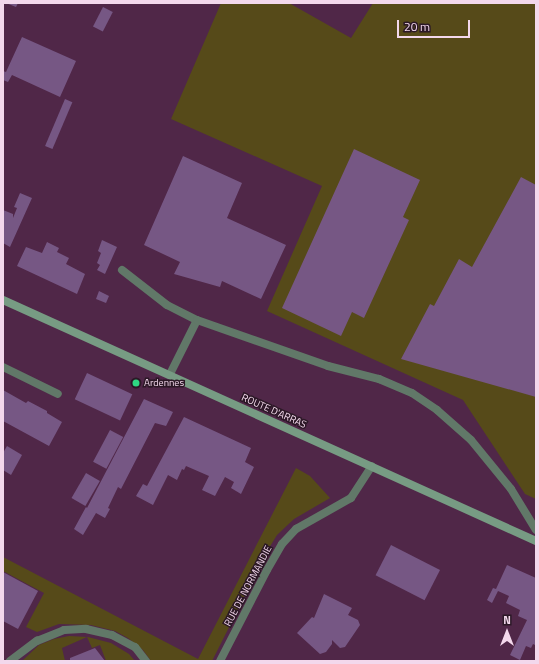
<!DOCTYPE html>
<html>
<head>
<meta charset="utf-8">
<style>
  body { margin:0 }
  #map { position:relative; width:539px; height:664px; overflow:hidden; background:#502748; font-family:"Titillium Web",sans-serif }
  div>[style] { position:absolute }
  .green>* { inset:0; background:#564a19 }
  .building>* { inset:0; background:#765784; transform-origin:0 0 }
  .service>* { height:8px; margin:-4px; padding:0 4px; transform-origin:4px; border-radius:4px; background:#617868 }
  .minor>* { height:8px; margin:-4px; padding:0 4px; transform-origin:4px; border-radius:4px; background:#617868 }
  .secondary>* { height:8px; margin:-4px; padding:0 4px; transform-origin:4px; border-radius:4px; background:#779b83 }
  .dots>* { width:11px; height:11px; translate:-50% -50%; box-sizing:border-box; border:2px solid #2b1826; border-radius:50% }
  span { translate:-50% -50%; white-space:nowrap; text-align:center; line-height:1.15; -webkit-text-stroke:3px #2b1826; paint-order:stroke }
  .poi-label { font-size:10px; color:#f3d8ec }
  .left { translate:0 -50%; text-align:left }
  .street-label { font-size:10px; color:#f3d8ec }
  .frame { position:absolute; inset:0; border:4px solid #f3d8ec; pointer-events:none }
  .north { position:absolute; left:487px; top:612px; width:40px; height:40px; -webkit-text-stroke:3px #2b1826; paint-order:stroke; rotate:0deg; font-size:11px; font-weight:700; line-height:16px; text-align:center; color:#f3d8ec }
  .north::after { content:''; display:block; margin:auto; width:14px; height:18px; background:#f3d8ec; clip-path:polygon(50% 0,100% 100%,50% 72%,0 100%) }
  .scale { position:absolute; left:397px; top:20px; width:73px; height:18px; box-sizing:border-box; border:2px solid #f3d8ec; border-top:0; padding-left:5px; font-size:12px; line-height:14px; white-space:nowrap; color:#f3d8ec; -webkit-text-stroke:3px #2b1826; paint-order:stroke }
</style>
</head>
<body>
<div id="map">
  <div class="green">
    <i style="clip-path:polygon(221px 3px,289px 3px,351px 38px,373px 3px,536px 3px,536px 499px,525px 494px,463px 400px,267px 311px,322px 186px,171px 119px)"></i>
    <i style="clip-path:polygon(296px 468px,310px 476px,330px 498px,294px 519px,277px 535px,269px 548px,212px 661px,151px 661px,143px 650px,128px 638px,115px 631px,91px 625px,59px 624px,37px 632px,26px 627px,44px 593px,3px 571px,3px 557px,198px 659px)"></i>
    <i style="clip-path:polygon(69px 636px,88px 637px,111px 643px,129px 654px,135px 661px,106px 661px,100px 645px,92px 648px,87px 637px,62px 648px,65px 661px,22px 661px,39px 645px,54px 639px)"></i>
  </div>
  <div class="building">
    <i style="clip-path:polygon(6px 3px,18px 3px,16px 7px)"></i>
    <i style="left:103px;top:7px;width:11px;height:22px;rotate:27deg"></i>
    <i style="clip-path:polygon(22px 37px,76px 61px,60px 97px,12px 75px,8px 82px,3px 80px,3px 71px,6px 72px)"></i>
    <i style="left:65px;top:99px;width:8px;height:51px;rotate:23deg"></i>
    <i style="clip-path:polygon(354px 149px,420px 180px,403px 217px,409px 220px,364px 318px,352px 312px,341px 336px,282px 308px)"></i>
    <i style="clip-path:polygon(183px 156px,242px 183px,227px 218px,286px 245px,261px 299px,222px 281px,220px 287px,174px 274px,180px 262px,144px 245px)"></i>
    <i style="clip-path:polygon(521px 177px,536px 185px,536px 397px,401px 359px,430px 304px,434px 306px,459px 259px,472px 267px)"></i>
    <i style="clip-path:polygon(20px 193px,32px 198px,10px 247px,3px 243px,3px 210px,13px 214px,13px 218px,17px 208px,14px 207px)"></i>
    <i style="clip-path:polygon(102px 240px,117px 247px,105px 274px,97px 270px,100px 265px,97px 263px,101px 253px,98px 251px)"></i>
    <i style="clip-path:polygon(47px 242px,59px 248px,57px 252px,69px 258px,66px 264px,85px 274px,77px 294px,17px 266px,26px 247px,42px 253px)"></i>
    <i style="clip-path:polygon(99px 291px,109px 296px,106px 303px,96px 299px)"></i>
    <i style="left:87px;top:373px;width:50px;height:29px;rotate:25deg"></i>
    <i style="clip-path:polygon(3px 390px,26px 403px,28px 401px,47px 411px,47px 413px,62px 422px,49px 446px,3px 421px)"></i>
    <i style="clip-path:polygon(144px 399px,173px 412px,166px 426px,155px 423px,121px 489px,118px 487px,108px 508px,110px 509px,105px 518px,96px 513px,83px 535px,74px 529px,86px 507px,87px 508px)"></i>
    <i style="clip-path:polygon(184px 417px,251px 448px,245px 462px,254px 467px,241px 494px,231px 488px,234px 482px,225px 477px,215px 496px,202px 490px,209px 476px,186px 466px,184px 470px,182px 469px,177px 480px,168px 475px,153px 505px,136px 496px,143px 484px,147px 486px)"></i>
    <i style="left:110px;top:430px;width:15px;height:36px;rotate:28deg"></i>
    <i style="clip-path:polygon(7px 446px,22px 455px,11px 475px,3px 470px,3px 453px)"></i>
    <i style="left:86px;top:473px;width:16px;height:29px;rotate:30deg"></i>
    <i style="left:391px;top:545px;width:55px;height:34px;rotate:27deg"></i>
    <i style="clip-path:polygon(507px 565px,536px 578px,536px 643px,535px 645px,533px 644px,531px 648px,526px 646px,520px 660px,510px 655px,527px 620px,518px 616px,520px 610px,506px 603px,509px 596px,498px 591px,492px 603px,487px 600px,493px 588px,496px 589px)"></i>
    <i style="clip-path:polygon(3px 572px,38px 591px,18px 629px,3px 621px)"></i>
    <i style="clip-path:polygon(324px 594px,352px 608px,348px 615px,358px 620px,360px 625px,345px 647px,340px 648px,332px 640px,332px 644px,326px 652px,320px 654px,297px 633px,312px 617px,314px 618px)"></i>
    <i style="clip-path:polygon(95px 648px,105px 661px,70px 661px,70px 658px)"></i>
  </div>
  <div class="service">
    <i style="left:122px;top:270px;width:57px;rotate:37.9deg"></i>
    <i style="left:167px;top:305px;width:34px;rotate:27deg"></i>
    <i style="left:3px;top:367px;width:61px;rotate:26.1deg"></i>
    <i style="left:170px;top:374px;width:60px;rotate:-63.4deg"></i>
    <i style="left:197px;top:320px;width:139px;rotate:19.3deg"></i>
    <i style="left:328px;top:366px;width:53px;rotate:14.3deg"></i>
    <i style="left:379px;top:379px;width:36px;rotate:23deg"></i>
    <i style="left:412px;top:393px;width:30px;rotate:34deg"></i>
    <i style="left:437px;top:410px;width:45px;rotate:41.4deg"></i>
    <i style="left:471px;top:440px;width:63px;rotate:50.8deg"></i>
    <i style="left:511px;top:489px;width:48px;rotate:58.6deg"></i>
    <i style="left:10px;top:661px;width:34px;rotate:-37deg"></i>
    <i style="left:37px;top:641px;width:29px;rotate:-22deg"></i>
    <i style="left:64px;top:630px;width:22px;rotate:-3deg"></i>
    <i style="left:86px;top:629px;width:27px;rotate:13deg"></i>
    <i style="left:112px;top:635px;width:26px;rotate:28deg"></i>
    <i style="left:135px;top:647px;width:18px;rotate:52deg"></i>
  </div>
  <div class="minor">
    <i style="left:220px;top:661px;width:102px;rotate:-62.7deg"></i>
    <i style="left:267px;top:570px;width:30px;rotate:-60deg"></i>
    <i style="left:282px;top:544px;width:21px;rotate:-47deg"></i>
    <i style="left:296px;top:529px;width:63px;rotate:-29.4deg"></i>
    <i style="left:351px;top:498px;width:38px;rotate:-57deg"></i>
  </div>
  <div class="secondary">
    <i style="left:3px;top:300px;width:585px;rotate:24.33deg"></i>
  </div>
  <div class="dots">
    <i style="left:136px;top:383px;background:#2ed883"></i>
  </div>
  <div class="poi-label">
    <span class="left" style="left:144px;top:383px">Ardennes</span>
  </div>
  <div class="street-label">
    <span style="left:274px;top:411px;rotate:24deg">ROUTE D'ARRAS</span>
    <span style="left:248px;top:586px;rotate:-62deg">RUE DE NORMANDIE</span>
  </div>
  <div class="frame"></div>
  <div class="north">N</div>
  <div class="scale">20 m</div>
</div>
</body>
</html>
